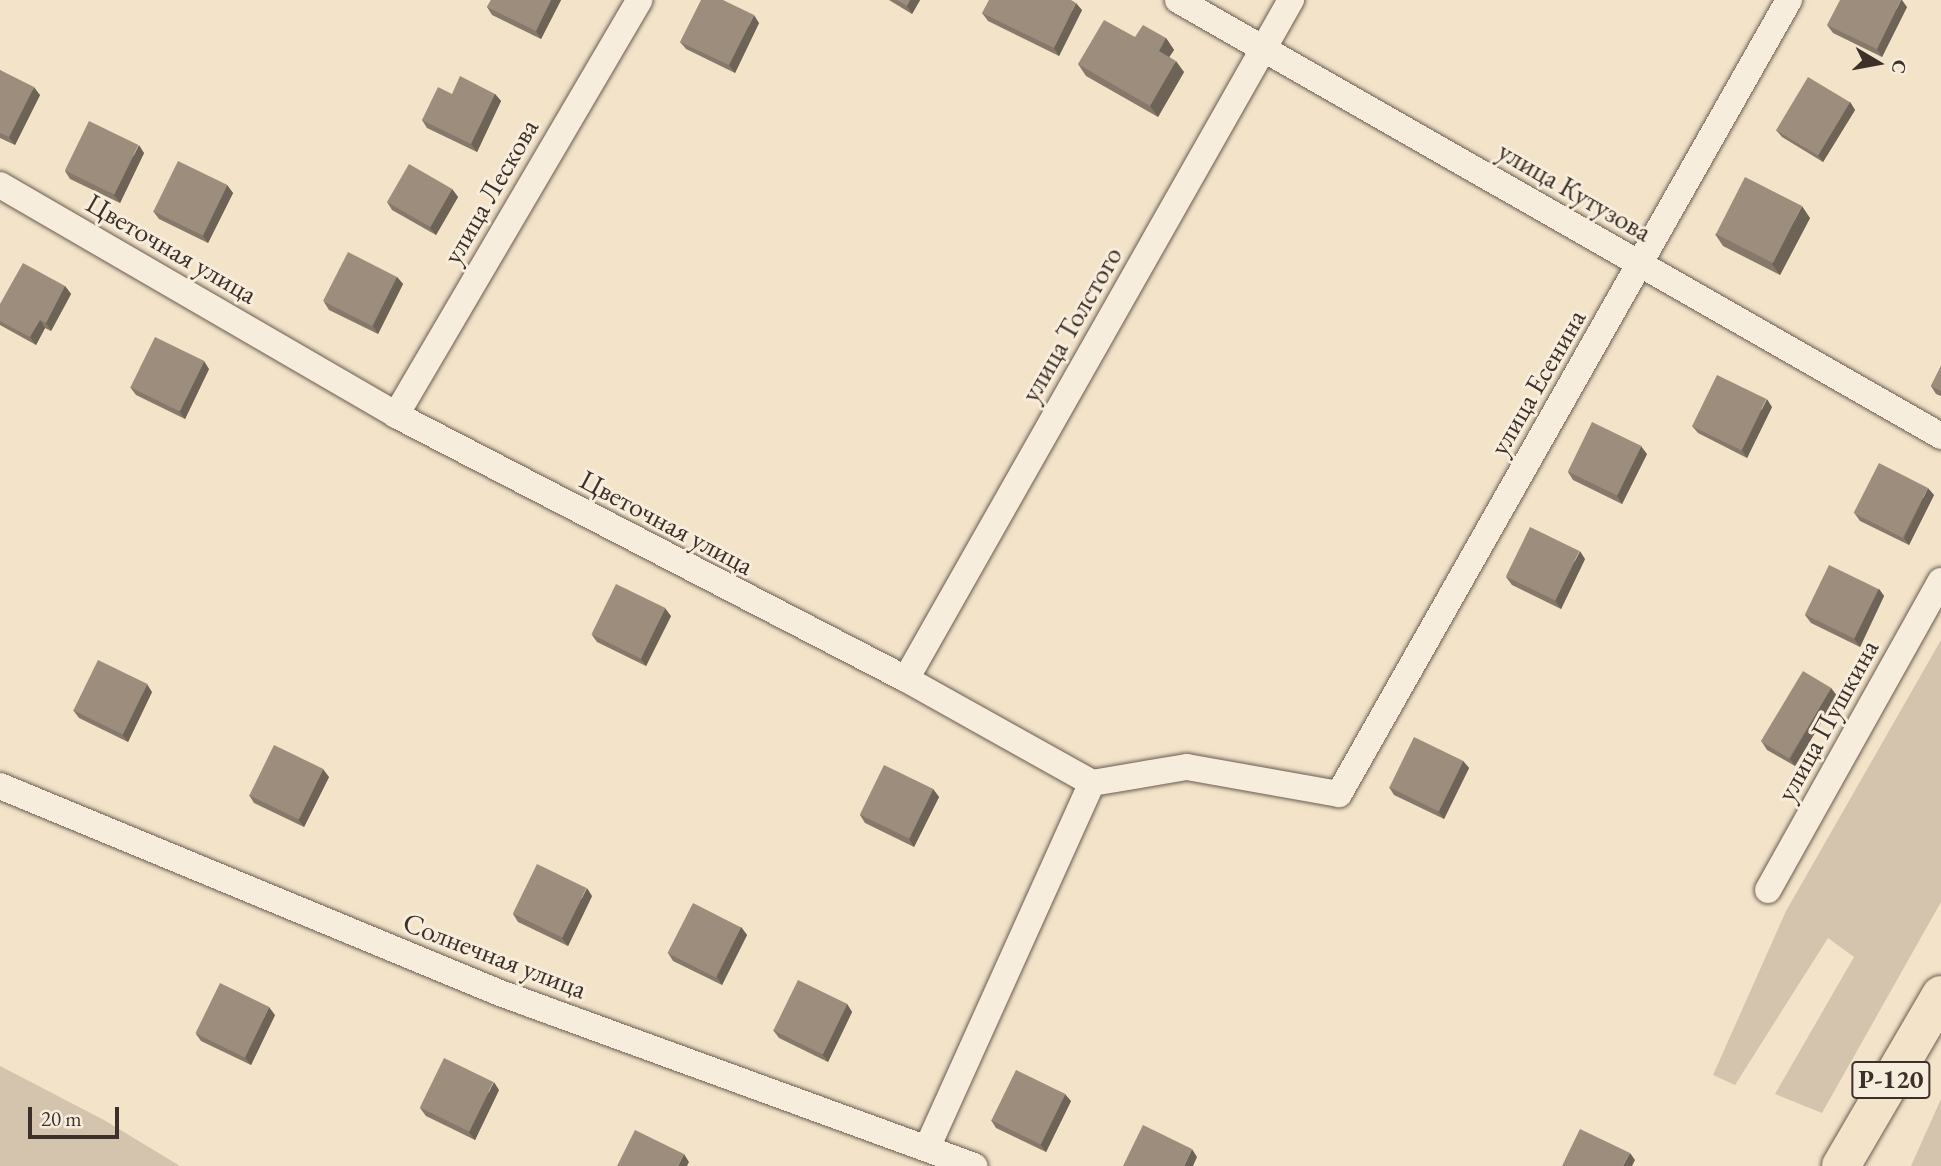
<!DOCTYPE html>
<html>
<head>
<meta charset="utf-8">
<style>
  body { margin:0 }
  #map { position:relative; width:1941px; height:1166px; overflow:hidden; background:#f3e3c9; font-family:"EB Garamond",serif }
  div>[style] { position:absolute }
  .green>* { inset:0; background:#d4c4ae }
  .roads { filter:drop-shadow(0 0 2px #6a5c51) drop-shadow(0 0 2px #6a5c51) }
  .minor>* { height:26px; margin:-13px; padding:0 13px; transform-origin:13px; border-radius:13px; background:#f7eddc }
  .primary>* { height:38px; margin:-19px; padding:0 19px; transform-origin:19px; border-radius:19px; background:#f3e3c9 }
  .wall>* { inset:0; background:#86796b }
  .shaded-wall>* { inset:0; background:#6d6357 }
  .building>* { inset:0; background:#9c8d7c; transform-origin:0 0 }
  span { translate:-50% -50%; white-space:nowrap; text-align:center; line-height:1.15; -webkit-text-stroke:6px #f7eddc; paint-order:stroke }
  .shield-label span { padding:2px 5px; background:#f7eddc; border:2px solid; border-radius:5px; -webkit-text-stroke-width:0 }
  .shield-label { font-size:26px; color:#3d2f29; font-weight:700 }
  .street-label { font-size:28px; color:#3d2f29 }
  .north { position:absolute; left:1843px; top:28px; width:70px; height:70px; -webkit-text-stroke:5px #f7eddc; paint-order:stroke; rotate:100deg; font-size:19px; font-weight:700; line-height:28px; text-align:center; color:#3d2f29 }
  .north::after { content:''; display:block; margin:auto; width:24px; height:32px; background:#3d2f29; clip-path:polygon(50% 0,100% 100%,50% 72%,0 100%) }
  .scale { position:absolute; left:28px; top:1107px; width:91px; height:32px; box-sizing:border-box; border:4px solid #3d2f29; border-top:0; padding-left:9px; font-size:21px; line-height:24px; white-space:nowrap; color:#3d2f29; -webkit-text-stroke:5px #f7eddc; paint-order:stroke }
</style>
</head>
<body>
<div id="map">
  <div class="green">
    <i style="clip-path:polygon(1941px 640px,1941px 902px,1822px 1113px,1775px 1094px,1854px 957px,1828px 938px,1735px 1085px,1713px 1075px,1786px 911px)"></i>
    <i style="clip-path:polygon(0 1066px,104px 1120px,180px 1166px,0 1166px)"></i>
    <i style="clip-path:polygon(1941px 1099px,1941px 1166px,1911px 1166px)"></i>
  </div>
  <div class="roads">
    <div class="minor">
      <i style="left:1178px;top:0;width:879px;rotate:29.74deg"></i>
      <i style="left:0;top:185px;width:458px;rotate:30.1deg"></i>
      <i style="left:396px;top:415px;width:574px;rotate:27.37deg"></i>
      <i style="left:906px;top:679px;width:213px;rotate:29.2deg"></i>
      <i style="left:1092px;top:783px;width:96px;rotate:-9.6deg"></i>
      <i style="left:1187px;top:767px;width:154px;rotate:10.1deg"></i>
      <i style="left:1339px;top:794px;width:913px;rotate:-60.46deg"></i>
      <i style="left:396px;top:415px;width:481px;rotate:-59.6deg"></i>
      <i style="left:906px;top:679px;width:781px;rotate:-60.45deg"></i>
      <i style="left:0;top:786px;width:541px;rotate:22.49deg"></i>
      <i style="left:500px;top:993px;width:505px;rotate:20.05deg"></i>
      <i style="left:1768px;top:890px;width:354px;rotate:-60.8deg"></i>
      <i style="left:927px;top:1148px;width:401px;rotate:-65.7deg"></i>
    </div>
    <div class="primary">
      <i style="left:1841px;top:1166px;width:198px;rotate:-59.7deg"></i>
    </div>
  </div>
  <div class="wall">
    <i style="clip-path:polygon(491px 0,561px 0,541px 39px,492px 15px,487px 7px)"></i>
    <i style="clip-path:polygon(889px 0,920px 0,912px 14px)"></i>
    <i style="clip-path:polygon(1907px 7px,1882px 57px,1833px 33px,1827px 25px)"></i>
    <i style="clip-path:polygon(1082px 10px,1059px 56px,988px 21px,982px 13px)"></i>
    <i style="clip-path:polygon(759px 23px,735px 73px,686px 49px,680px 42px)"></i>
    <i style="clip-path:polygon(1135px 37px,1166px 38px,1174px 50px,1169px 57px,1184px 72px,1158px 117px,1086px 76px,1078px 64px)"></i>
    <i style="clip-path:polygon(0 70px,40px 95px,15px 145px,0 138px)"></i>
    <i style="clip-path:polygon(452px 94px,495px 94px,501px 101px,477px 152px,427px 128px,422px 120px)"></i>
    <i style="clip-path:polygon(1850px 102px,1855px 110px,1823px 162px,1782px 137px,1776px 130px)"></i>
    <i style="clip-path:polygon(144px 153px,120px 203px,70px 179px,65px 171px)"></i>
    <i style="clip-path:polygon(227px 185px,233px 193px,208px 243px,159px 219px,153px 211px)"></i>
    <i style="clip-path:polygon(452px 189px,458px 197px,436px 235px,392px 210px,387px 202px)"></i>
    <i style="clip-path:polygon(1810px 218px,1780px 275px,1723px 246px,1715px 234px)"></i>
    <i style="clip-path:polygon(397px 277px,403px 284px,378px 334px,329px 310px,324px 302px)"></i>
    <i style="clip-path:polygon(65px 286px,71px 294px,51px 331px,45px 328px,36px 345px,0 325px,0 304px)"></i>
    <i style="clip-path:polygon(1941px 366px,1941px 396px,1936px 394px,1931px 386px)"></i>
    <i style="clip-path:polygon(209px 369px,185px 419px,136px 395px,130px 387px)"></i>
    <i style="clip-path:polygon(1772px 407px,1747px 458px,1698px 433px,1692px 426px)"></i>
    <i style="clip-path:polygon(1647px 454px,1622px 504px,1573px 480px,1568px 472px)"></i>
    <i style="clip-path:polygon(1934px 495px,1909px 545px,1860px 521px,1855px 514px)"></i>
    <i style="clip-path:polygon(1585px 559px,1561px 609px,1512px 585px,1506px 577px)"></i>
    <i style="clip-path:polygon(1879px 589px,1884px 596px,1860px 647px,1811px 623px,1805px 615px)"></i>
    <i style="clip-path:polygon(671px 616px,646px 666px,597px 642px,592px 635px)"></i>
    <i style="clip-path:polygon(1831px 688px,1837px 696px,1795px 766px,1767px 750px,1762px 742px)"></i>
    <i style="clip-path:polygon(152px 692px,128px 742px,79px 718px,73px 710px)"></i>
    <i style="clip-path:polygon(1463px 761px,1469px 768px,1444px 819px,1394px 795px,1389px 787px)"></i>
    <i style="clip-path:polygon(329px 777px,304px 827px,254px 803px,249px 795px)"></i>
    <i style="clip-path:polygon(933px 789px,939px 797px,914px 847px,865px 823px,860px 815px)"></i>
    <i style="clip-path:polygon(592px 896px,568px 946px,518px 922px,513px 914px)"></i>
    <i style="clip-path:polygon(741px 927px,747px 935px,722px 985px,673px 961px,668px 953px)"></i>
    <i style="clip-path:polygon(847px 1004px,852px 1012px,828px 1062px,779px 1038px,773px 1030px)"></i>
    <i style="clip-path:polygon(275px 1015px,251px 1065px,201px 1041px,196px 1034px)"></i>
    <i style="clip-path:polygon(499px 1090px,475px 1140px,426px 1116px,420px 1108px)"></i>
    <i style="clip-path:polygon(1071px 1101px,1046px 1152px,996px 1128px,991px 1120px)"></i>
  </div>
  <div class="shaded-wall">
    <i style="clip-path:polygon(551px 0,561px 0,541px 39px,536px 31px)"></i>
    <i style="clip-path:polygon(910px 0,920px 0,912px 14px,907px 6px)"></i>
    <i style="clip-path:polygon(1901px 0,1902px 0,1907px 7px,1882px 57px,1877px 49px)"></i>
    <i style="clip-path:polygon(1076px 3px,1082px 10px,1059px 56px,1054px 48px)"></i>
    <i style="clip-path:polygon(754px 15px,759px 23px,735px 73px,729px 65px)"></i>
    <i style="clip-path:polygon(1166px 38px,1174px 50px,1166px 62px,1159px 51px)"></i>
    <i style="clip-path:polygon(1176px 61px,1184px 72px,1158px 117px,1150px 106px)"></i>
    <i style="clip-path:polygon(34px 87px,40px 95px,15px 145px,9px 137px)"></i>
    <i style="clip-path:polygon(495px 94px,501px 101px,477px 152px,471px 144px)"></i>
    <i style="clip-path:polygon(1850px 102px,1855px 110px,1823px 162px,1818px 155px)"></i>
    <i style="clip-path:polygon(139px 145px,144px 153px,120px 203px,114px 195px)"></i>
    <i style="clip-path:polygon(227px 185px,233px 193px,208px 243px,203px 236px)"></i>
    <i style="clip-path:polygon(452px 189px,458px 197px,436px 235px,430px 228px)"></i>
    <i style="clip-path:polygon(1802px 206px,1810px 218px,1780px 275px,1772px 264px)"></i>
    <i style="clip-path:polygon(397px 277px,403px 284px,378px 334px,373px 326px)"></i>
    <i style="clip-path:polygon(65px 286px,71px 294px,51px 331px,46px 323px)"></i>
    <i style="clip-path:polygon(40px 320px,45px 328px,36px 345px,30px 337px)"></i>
    <i style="clip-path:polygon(204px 361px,209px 369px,185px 419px,179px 411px)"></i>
    <i style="clip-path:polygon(1767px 399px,1772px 407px,1747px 458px,1742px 450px)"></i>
    <i style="clip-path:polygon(1641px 446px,1647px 454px,1622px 504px,1617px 496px)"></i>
    <i style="clip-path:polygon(1928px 488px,1934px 495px,1909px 545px,1904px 538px)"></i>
    <i style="clip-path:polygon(1580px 551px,1585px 559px,1561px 609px,1555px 601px)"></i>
    <i style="clip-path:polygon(1879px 589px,1884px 596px,1860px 647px,1854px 639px)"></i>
    <i style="clip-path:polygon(665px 608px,671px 616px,646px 666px,641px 659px)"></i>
    <i style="clip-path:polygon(147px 684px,152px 692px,128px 742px,122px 734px)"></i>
    <i style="clip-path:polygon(1831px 688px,1837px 696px,1795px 766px,1790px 759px)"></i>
    <i style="clip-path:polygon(1463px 761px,1469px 768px,1444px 819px,1438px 811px)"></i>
    <i style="clip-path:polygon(323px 769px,329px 777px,304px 827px,298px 819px)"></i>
    <i style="clip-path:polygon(933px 789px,939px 797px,914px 847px,909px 839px)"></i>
    <i style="clip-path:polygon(587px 888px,592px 896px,568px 946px,562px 938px)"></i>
    <i style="clip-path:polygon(741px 927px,747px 935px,722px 985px,717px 977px)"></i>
    <i style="clip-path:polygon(847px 1004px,852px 1012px,828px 1062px,822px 1054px)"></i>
    <i style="clip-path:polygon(269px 1007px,275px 1015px,251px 1065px,245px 1058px)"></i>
    <i style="clip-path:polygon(494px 1082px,499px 1090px,475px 1140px,469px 1132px)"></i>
    <i style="clip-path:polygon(1065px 1094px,1071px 1101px,1046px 1152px,1040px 1144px)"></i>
    <i style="clip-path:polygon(1192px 1149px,1197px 1157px,1193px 1166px,1184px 1166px)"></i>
    <i style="clip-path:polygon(1630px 1153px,1635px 1160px,1632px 1166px,1623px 1166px)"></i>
    <i style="clip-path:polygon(684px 1154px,689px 1162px,687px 1166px,678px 1166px)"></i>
  </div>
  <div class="building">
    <i style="clip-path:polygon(491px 0,551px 0,536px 31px,487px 7px)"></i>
    <i style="clip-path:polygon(701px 0,723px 0,754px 15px,729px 65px,680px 42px)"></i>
    <i style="clip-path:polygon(897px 0,910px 0,907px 6px)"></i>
    <i style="clip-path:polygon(989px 0,1071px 0,1076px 3px,1054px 48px,982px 13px)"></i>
    <i style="clip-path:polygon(1840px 0,1901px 0,1877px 49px,1827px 25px)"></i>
    <i style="clip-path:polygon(1104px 20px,1135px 37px,1143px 25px,1166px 38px,1159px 51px,1176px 61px,1150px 106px,1078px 64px)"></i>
    <i style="clip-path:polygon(0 70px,34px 87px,9px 137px,0 133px)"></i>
    <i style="clip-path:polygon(460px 76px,495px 94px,471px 144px,422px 120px,438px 87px,452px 94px)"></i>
    <i style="left:1808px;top:77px;width:49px;height:62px;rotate:31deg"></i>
    <i style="left:89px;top:121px;width:55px;height:55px;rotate:26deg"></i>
    <i style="left:178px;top:161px;width:55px;height:56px;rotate:26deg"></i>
    <i style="left:409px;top:164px;width:50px;height:44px;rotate:30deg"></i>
    <i style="left:1745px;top:177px;width:64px;height:64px;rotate:27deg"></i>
    <i style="left:348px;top:252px;width:55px;height:55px;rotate:27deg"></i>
    <i style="clip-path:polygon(23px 263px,65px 286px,46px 323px,40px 320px,30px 337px,0 321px,0 304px)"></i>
    <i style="left:155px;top:337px;width:55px;height:56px;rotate:26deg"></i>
    <i style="clip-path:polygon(1941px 366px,1941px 391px,1931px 386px)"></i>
    <i style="left:1717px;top:375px;width:55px;height:57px;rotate:26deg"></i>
    <i style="left:1592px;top:422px;width:55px;height:55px;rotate:26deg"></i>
    <i style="left:1879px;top:463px;width:55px;height:56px;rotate:27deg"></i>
    <i style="left:1530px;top:527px;width:55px;height:55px;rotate:26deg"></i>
    <i style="left:1829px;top:565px;width:55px;height:55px;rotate:26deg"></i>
    <i style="left:616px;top:584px;width:55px;height:56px;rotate:26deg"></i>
    <i style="left:98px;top:660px;width:55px;height:56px;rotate:26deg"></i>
    <i style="left:1803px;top:671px;width:33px;height:82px;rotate:31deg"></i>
    <i style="left:1414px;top:737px;width:55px;height:56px;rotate:26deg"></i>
    <i style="left:274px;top:745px;width:55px;height:56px;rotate:26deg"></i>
    <i style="left:884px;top:765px;width:55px;height:55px;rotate:26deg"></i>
    <i style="left:537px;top:864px;width:55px;height:55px;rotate:26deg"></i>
    <i style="left:693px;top:903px;width:54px;height:56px;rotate:27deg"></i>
    <i style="left:798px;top:980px;width:55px;height:56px;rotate:26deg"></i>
    <i style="left:220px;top:983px;width:55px;height:56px;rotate:26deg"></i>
    <i style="left:444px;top:1058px;width:55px;height:55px;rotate:26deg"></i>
    <i style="left:1016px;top:1070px;width:55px;height:56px;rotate:26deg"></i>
    <i style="clip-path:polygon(1143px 1125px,1192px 1149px,1184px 1166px,1123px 1166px)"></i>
    <i style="clip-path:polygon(1580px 1129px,1630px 1153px,1623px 1166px,1562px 1166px)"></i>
    <i style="clip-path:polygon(635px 1130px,684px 1154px,678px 1166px,617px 1166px)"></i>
  </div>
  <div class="shield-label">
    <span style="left:1891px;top:1080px">Р-120</span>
  </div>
  <div class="street-label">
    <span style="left:490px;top:191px;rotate:-60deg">улица Лескова</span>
    <span style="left:1575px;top:191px;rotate:30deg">улица Кутузова</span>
    <span style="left:172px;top:248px;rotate:30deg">Цветочная улица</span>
    <span style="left:1071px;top:324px;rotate:-60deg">улица Толстого</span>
    <span style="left:1537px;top:382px;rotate:-60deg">улица Есенина</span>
    <span style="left:667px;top:522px;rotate:28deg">Цветочная улица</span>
    <span style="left:1827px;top:720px;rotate:-61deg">улица Пушкина</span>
    <span style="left:495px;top:955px;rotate:21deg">Солнечная улица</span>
  </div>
  <div class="north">С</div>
  <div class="scale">20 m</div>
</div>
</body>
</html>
